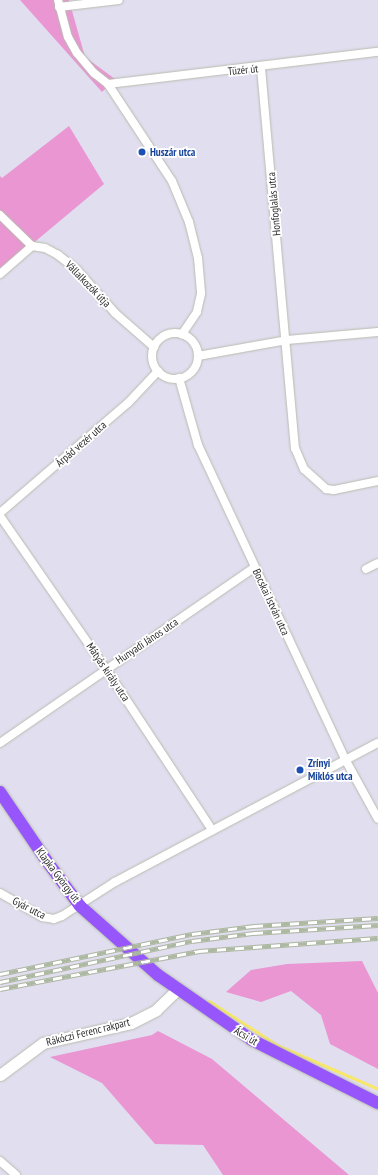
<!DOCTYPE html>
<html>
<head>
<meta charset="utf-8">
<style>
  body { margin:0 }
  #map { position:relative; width:378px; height:1175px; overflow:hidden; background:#e1deef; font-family:"PT Sans Narrow",sans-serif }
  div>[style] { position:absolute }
  .green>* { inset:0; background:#e996d2 }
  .stream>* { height:3px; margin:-1.5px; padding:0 1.5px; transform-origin:1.5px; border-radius:1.5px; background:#f8e869 }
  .roads { filter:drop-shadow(0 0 1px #b7bdae) drop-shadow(0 0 1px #b7bdae) }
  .street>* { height:8px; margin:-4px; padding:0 4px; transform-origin:4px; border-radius:4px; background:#fff }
  .street>.ring { margin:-4px; padding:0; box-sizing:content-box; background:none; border:8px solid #fff; border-radius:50% }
  .secondary>* { height:11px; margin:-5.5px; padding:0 5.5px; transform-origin:5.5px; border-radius:5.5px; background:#fff }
  .primary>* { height:12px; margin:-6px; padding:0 6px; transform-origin:6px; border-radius:6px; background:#9656fc }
  .rail>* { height:4.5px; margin-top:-2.25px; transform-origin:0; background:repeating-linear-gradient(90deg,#fff 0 9px,#adb8a0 0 18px); box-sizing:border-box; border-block:1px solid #adb8a0 }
  .dots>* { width:11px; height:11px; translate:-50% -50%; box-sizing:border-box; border:2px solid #fff; border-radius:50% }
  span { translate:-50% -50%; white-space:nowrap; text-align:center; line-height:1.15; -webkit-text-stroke:3.5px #fff; paint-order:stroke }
  .street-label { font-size:11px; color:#2c2c2c }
  .transit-label { font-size:11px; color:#164399; font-weight:700 }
  .left { translate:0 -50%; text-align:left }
</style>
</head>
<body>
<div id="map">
  <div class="green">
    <i style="clip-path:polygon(20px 0,69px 0,85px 57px,115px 79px,102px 92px)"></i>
    <i style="clip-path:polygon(69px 126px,104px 184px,0 271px,0 176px,2px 178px)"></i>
    <i style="clip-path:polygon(362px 961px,378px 993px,378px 1069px,330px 1044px,321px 1015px,291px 991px,261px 1002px,226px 992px,251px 970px,287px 964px)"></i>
    <i style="clip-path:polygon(158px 1031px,212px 1059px,349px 1175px,223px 1175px,203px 1145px,155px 1144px,102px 1083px,50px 1057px,152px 1035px)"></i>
  </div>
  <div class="stream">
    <i style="left:209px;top:1001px;width:81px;rotate:32.9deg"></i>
    <i style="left:277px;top:1045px;width:110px;rotate:23.5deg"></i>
  </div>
  <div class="roads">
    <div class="street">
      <i style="left:58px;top:0;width:38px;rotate:75deg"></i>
      <i style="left:68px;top:37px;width:18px;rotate:61deg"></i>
      <i style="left:77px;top:53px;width:26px;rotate:50deg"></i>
      <i style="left:94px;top:73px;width:18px;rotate:38deg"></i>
      <i style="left:108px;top:84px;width:116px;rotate:56.6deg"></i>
      <i style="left:172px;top:181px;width:44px;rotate:67.5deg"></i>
      <i style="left:189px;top:222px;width:37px;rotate:76deg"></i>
      <i style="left:198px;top:258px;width:36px;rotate:85deg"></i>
      <i style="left:201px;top:294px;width:18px;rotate:103deg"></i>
      <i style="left:197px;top:312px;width:27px;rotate:124deg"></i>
      <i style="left:59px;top:7px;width:60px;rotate:-6.7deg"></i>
      <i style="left:261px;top:68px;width:382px;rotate:84.9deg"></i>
      <i style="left:295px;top:448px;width:23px;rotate:67deg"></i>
      <i style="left:304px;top:469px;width:30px;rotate:42deg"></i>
      <i style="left:326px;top:489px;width:8px;rotate:7deg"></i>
      <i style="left:334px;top:490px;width:45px;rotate:-11.6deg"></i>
      <i style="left:108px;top:84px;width:272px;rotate:-6.8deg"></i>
      <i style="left:0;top:215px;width:45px;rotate:44.1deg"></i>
      <i style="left:32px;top:246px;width:13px;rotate:9deg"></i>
      <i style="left:45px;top:248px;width:15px;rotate:28deg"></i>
      <i style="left:58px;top:255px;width:24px;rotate:38deg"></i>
      <i style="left:77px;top:270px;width:57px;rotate:48.5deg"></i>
      <i style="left:115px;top:313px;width:52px;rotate:41.1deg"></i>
      <i style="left:0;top:274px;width:43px;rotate:-41.2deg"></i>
      <i class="ring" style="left:152px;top:333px;width:38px;height:38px"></i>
      <i style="left:198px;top:356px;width:90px;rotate:-10.2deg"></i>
      <i style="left:287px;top:340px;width:91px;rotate:-5deg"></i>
      <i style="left:179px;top:378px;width:70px;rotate:74.2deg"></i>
      <i style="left:198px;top:445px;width:347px;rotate:64.9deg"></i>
      <i style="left:345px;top:759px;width:68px;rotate:61.2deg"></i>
      <i style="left:0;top:513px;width:169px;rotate:-40.7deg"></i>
      <i style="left:128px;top:403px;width:44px;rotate:-46.8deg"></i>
      <i style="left:0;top:516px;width:186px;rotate:55.3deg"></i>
      <i style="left:106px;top:669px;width:193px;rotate:56.6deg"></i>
      <i style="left:366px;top:569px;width:13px;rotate:-27deg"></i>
      <i style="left:0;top:743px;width:308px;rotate:-34.6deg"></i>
      <i style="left:0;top:893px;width:48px;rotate:29.7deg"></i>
      <i style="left:42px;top:917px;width:12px;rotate:9deg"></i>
      <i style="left:54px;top:919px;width:9px;rotate:-21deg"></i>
      <i style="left:62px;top:916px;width:63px;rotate:-32.7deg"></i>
      <i style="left:115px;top:882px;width:297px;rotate:-27.9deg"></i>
      <i style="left:0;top:1161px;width:21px;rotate:41deg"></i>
    </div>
    <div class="secondary">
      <i style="left:0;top:1075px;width:54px;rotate:-36.7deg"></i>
      <i style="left:43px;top:1043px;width:90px;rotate:-12.8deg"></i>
      <i style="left:131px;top:1023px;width:28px;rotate:-27deg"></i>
      <i style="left:156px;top:1010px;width:29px;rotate:-44deg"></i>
    </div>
    <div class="primary">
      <i style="left:0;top:792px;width:82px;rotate:55.9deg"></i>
      <i style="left:46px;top:860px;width:57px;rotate:53.5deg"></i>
      <i style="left:80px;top:906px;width:104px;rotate:41.5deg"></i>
      <i style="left:158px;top:975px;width:114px;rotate:34.7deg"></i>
      <i style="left:252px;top:1040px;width:141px;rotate:26.6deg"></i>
    </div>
  </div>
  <div class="rail">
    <i style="left:0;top:974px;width:196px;rotate:-11.8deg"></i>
    <i style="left:192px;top:934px;width:63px;rotate:-7.4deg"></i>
    <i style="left:254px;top:926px;width:124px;rotate:-3.7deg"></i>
    <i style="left:0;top:982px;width:196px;rotate:-12.1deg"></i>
    <i style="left:192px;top:941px;width:63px;rotate:-7.4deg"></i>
    <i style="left:254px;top:933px;width:124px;rotate:-3.7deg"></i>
    <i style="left:0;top:989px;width:203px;rotate:-10.8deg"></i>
    <i style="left:199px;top:951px;width:179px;rotate:-4.2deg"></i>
  </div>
  <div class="dots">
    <i style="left:142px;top:152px;background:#1a4fb4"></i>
    <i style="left:300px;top:770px;background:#1a4fb4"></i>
  </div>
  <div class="street-label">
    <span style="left:243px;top:70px;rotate:-6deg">Tüzér út</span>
    <span style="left:274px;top:204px;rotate:-95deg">Honfoglalás utca</span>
    <span style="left:88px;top:284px;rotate:46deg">Vállalkozók útja</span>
    <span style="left:81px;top:444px;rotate:-41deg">Árpád vezér utca</span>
    <span style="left:271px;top:602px;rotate:65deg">Bocskai István utca</span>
    <span style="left:147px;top:641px;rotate:-34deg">Hunyadi János utca</span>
    <span style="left:108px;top:672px;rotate:56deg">Mátyás király utca</span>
    <span style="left:58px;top:875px;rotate:53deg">Klapka György út</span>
    <span style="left:29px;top:908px;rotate:27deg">Gyár utca</span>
    <span style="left:88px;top:1032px;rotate:-14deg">Rákóczi Ferenc rakpart</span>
    <span style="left:246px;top:1036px;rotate:31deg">Ácsi út</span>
  </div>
  <div class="transit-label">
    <span class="left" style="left:150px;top:152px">Huszár utca</span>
    <span class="left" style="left:308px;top:770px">Zrínyi<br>Miklós utca</span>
  </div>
</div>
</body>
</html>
